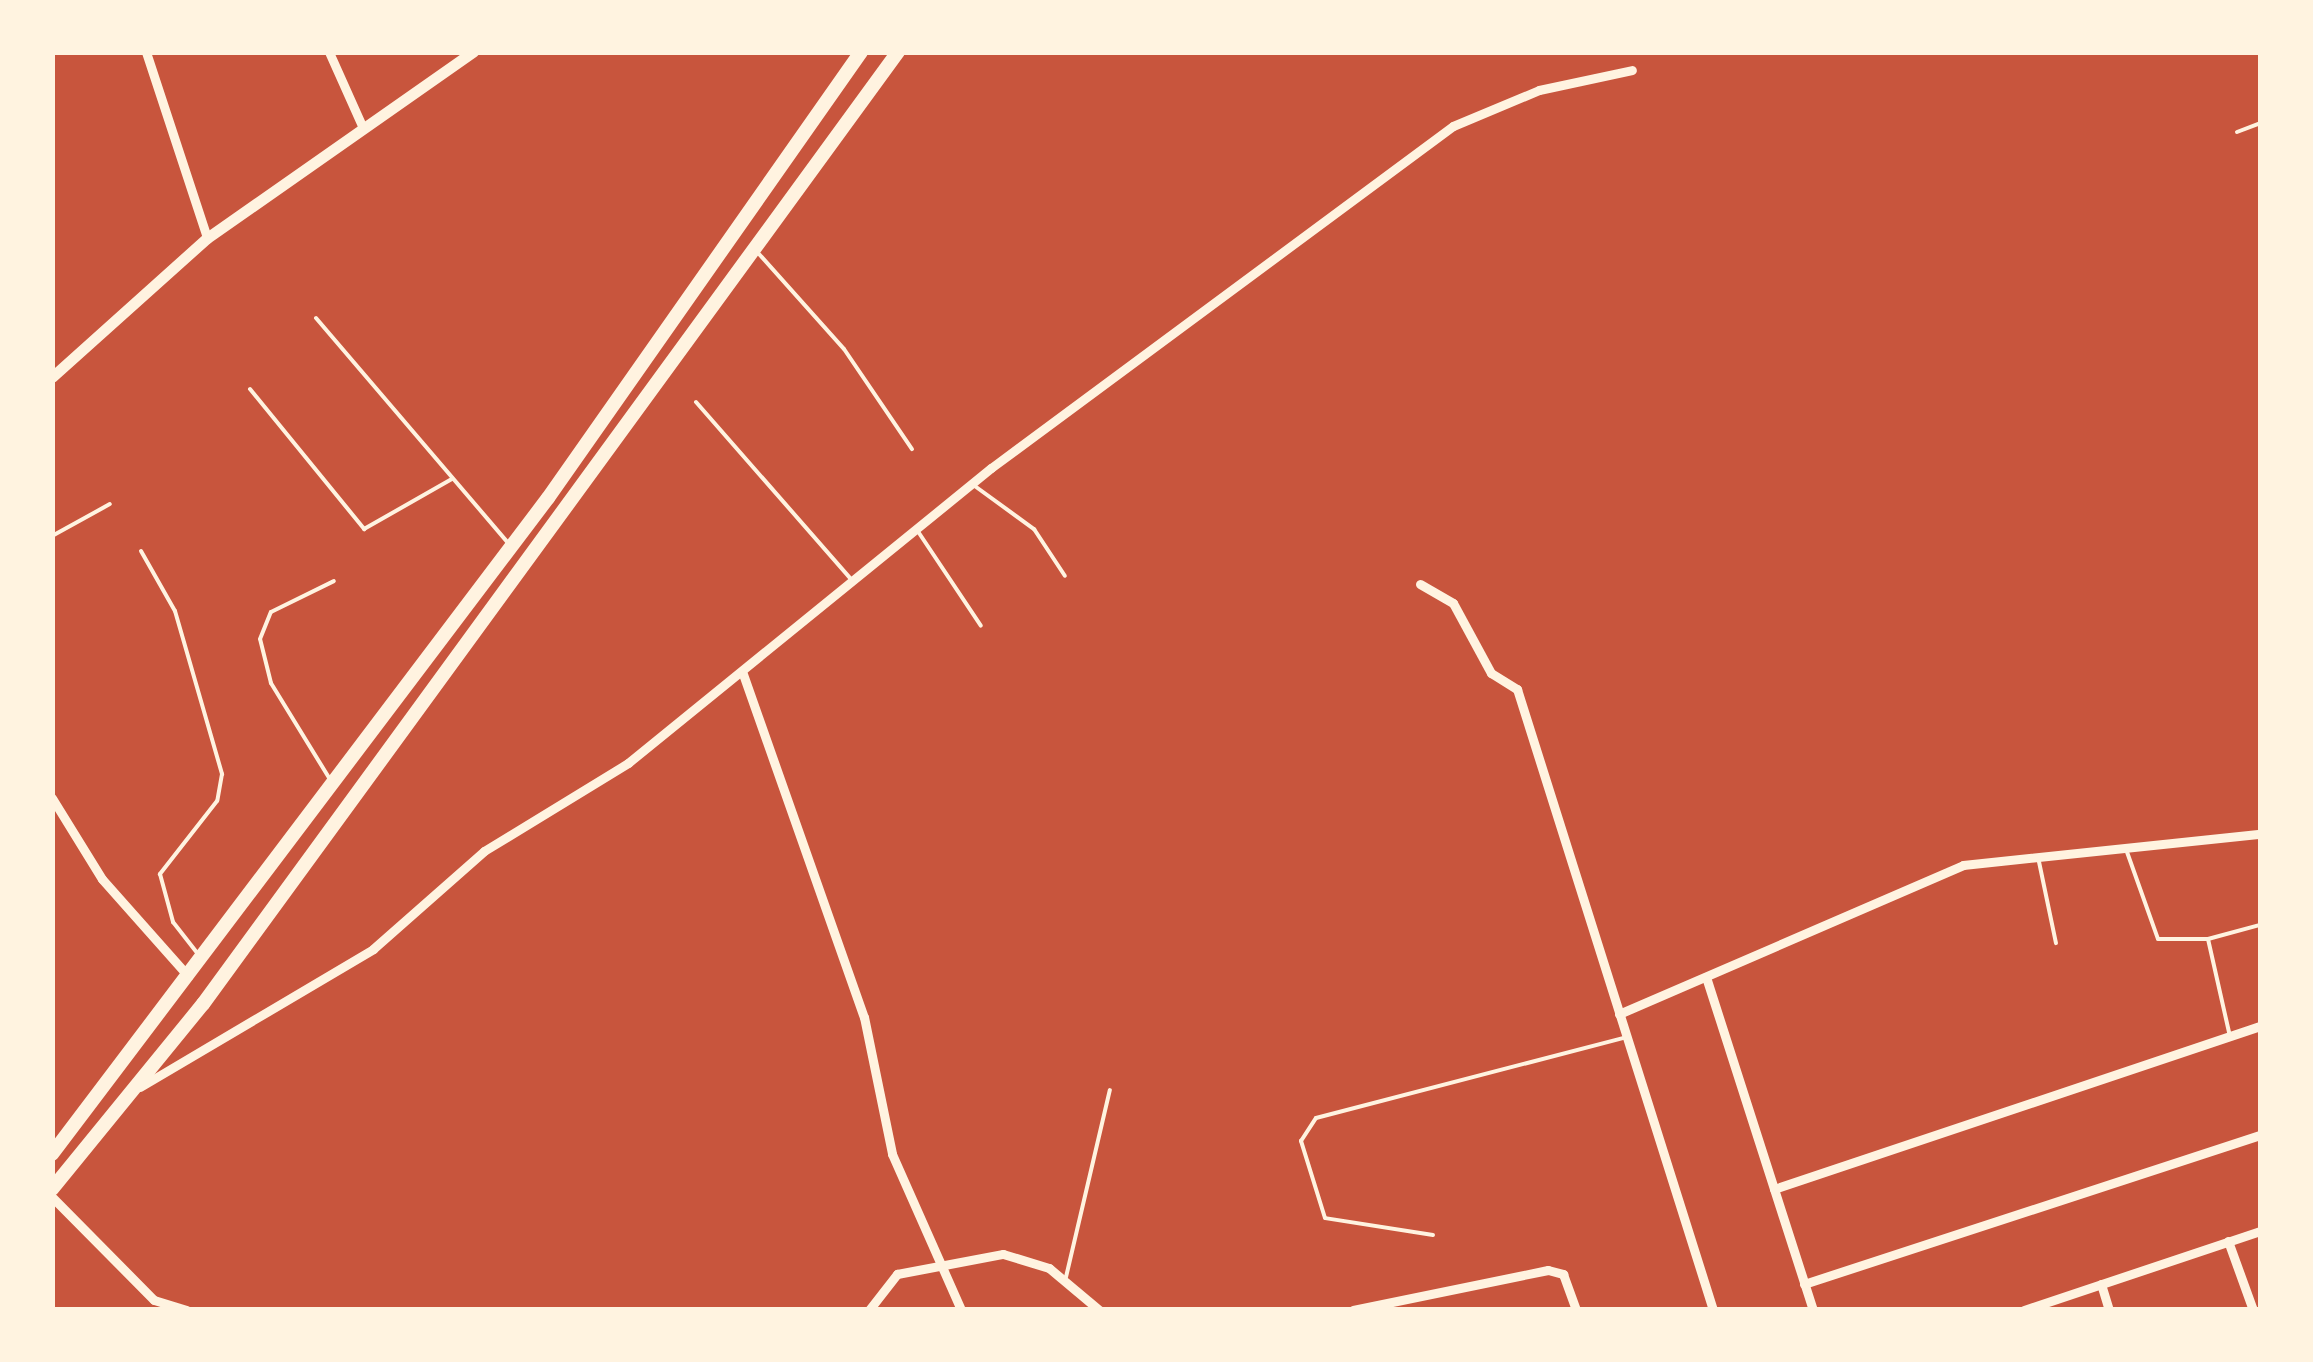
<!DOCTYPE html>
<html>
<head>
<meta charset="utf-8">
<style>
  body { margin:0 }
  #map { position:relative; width:2313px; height:1362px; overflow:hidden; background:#c8553d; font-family:"Varela Round",sans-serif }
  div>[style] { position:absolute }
  .service>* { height:4px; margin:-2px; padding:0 2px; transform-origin:2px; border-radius:2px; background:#fff3e0 }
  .minor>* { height:9px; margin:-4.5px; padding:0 4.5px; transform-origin:4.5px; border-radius:4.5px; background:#fff3e0 }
  .tertiary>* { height:11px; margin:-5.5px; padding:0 5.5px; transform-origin:5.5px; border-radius:5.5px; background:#fff3e0 }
  .primary>* { height:14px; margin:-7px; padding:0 7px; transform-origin:7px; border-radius:7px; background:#fff3e0 }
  span { translate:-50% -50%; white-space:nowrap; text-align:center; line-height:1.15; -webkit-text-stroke:10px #fff3e0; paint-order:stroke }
  .frame { position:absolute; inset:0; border:55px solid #fff3e0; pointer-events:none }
</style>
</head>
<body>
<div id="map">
  <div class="service">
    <i style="left:2237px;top:132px;width:25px;rotate:-21deg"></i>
    <i style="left:759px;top:254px;width:127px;rotate:48.2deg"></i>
    <i style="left:844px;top:349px;width:121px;rotate:55.8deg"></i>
    <i style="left:316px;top:318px;width:296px;rotate:49.5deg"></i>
    <i style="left:250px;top:389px;width:181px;rotate:50.8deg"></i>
    <i style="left:364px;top:529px;width:101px;rotate:-29.6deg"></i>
    <i style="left:696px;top:402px;width:235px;rotate:48.8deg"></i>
    <i style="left:972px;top:484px;width:77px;rotate:36deg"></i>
    <i style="left:1034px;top:529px;width:56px;rotate:56.6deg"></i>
    <i style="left:917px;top:530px;width:115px;rotate:56.3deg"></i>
    <i style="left:52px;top:536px;width:66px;rotate:-28.9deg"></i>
    <i style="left:141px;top:551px;width:69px;rotate:60.5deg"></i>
    <i style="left:175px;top:611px;width:170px;rotate:73.9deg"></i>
    <i style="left:222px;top:774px;width:27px;rotate:100deg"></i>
    <i style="left:217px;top:801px;width:93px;rotate:128deg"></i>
    <i style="left:160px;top:874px;width:50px;rotate:74.8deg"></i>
    <i style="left:173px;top:922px;width:39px;rotate:52deg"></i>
    <i style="left:331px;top:781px;width:115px;rotate:-121.5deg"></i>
    <i style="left:271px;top:683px;width:45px;rotate:-104deg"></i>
    <i style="left:260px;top:639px;width:29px;rotate:-68deg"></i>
    <i style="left:271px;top:612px;width:70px;rotate:-26.2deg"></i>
    <i style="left:2127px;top:852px;width:92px;rotate:70.4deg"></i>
    <i style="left:2158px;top:939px;width:50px"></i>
    <i style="left:2208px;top:939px;width:54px;rotate:-15.1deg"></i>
    <i style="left:2038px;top:857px;width:88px;rotate:78.2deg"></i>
    <i style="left:2208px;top:939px;width:100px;rotate:77.3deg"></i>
    <i style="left:1433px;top:1235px;width:109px;rotate:-171.1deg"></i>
    <i style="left:1325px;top:1218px;width:81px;rotate:-107.3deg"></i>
    <i style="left:1301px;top:1141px;width:27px;rotate:-57deg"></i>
    <i style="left:1316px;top:1118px;width:321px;rotate:-14.6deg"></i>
    <i style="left:1066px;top:1277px;width:192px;rotate:-76.8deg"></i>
  </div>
  <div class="minor">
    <i style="left:146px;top:52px;width:196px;rotate:71.8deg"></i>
    <i style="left:329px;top:52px;width:83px;rotate:65.9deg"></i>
    <i style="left:1420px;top:584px;width:38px;rotate:30deg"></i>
    <i style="left:1453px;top:603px;width:80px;rotate:61.5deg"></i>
    <i style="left:1491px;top:673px;width:31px;rotate:32deg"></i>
    <i style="left:1517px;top:689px;width:651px;rotate:72.48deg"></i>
    <i style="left:743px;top:674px;width:364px;rotate:70.6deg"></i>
    <i style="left:864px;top:1017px;width:140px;rotate:78.4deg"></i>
    <i style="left:892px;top:1154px;width:171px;rotate:66.1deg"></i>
    <i style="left:52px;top:798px;width:95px;rotate:58.3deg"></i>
    <i style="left:102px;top:879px;width:130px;rotate:48.4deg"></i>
    <i style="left:1706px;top:977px;width:350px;rotate:72.2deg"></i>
    <i style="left:1619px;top:1014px;width:375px;rotate:-23.4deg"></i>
    <i style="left:1963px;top:865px;width:299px;rotate:-6deg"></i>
    <i style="left:140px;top:1087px;width:271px;rotate:-30.6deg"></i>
    <i style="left:373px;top:949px;width:148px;rotate:-41.4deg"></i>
    <i style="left:484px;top:851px;width:169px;rotate:-31.4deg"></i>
    <i style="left:628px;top:763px;width:468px;rotate:-39.1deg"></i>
    <i style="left:991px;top:468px;width:575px;rotate:-36.51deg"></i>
    <i style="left:1453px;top:126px;width:93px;rotate:-22.7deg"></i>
    <i style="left:1539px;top:90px;width:95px;rotate:-12.1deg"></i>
    <i style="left:1774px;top:1189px;width:513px;rotate:-18.54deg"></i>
    <i style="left:52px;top:1197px;width:145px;rotate:45.3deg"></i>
    <i style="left:154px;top:1300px;width:34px;rotate:17deg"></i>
    <i style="left:2228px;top:1241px;width:73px;rotate:70.1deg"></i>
    <i style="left:1804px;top:1284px;width:480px;rotate:-18.1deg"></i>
    <i style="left:2101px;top:1284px;width:27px;rotate:73deg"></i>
    <i style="left:869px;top:1310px;width:46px;rotate:-52.1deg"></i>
    <i style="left:897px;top:1274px;width:108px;rotate:-10.7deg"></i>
    <i style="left:1003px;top:1254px;width:48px;rotate:16.9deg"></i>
    <i style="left:1049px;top:1268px;width:65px;rotate:40deg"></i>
    <i style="left:1353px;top:1310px;width:199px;rotate:-11.6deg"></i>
    <i style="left:1548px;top:1270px;width:16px;rotate:15deg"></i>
    <i style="left:1563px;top:1274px;width:38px;rotate:70deg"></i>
    <i style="left:2024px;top:1310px;width:249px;rotate:-18.5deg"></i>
  </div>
  <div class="tertiary">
    <i style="left:52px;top:377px;width:208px;rotate:-41.9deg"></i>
    <i style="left:207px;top:238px;width:325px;rotate:-35deg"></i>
  </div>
  <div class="primary">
    <i style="left:52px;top:1154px;width:822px;rotate:-52.91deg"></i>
    <i style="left:548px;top:498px;width:545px;rotate:-54.94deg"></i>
    <i style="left:52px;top:1189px;width:239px;rotate:-50.8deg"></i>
    <i style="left:203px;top:1004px;width:1179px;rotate:-53.87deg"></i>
  </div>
  <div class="frame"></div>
</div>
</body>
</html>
